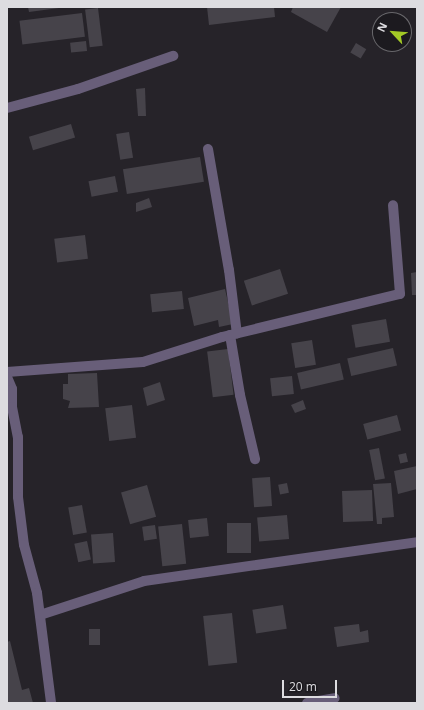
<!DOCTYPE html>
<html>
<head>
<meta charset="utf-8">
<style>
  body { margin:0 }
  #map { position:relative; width:424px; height:710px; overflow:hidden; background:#262329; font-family:"Open Sans",sans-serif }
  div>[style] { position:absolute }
  .building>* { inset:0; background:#46434a; transform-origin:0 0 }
  .street>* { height:10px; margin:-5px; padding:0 5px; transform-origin:5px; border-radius:5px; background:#685e79 }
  span { translate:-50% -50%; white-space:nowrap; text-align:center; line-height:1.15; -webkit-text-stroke:3px #1c1a1f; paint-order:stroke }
  .frame { position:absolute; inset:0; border:8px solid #dddce0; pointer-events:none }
  .north { position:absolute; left:372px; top:12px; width:40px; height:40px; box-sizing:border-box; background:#1c1a1f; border:1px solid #69686c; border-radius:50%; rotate:296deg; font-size:11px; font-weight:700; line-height:16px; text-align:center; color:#dddce0 }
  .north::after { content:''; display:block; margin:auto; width:14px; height:18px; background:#a3c926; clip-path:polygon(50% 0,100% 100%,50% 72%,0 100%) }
  .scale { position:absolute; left:282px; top:680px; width:55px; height:18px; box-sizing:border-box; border:2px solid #dddce0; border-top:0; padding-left:5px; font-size:12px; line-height:14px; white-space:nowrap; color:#dddce0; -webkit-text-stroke:3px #1c1a1f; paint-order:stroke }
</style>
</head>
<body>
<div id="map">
  <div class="building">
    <i style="clip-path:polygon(28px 7px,59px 7px,59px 8px,29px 12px)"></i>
    <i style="clip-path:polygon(207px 7px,274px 7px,275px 17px,209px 25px)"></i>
    <i style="clip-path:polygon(293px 7px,341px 7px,327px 32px,291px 12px)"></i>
    <i style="left:98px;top:8px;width:38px;height:13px;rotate:83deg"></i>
    <i style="left:82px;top:13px;width:24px;height:63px;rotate:83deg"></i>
    <i style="left:86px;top:41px;width:10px;height:16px;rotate:84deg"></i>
    <i style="left:356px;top:43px;width:12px;height:11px;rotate:31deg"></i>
    <i style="clip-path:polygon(145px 88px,146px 116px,138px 116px,136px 89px)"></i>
    <i style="left:71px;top:124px;width:14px;height:44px;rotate:73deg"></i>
    <i style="left:129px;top:132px;width:26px;height:13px;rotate:81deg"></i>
    <i style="left:200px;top:157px;width:25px;height:78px;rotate:81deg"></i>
    <i style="left:115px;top:176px;width:16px;height:27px;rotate:79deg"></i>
    <i style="clip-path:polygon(149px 198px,152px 207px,136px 212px,136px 203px)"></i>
    <i style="left:85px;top:235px;width:24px;height:31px;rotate:83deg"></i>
    <i style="left:280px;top:269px;width:26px;height:38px;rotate:72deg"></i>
    <i style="clip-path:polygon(417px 272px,417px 295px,412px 295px,411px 273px)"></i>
    <i style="clip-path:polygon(225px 289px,233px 324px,219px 327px,218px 320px,194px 326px,188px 298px)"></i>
    <i style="left:182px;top:291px;width:18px;height:32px;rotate:84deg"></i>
    <i style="left:386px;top:319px;width:23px;height:35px;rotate:80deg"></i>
    <i style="left:312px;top:340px;width:25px;height:21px;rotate:81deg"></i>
    <i style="left:393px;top:348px;width:18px;height:47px;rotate:77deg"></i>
    <i style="left:228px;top:349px;width:46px;height:21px;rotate:83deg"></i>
    <i style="left:340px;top:363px;width:17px;height:44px;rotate:77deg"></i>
    <i style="clip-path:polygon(97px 373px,99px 407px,68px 408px,70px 401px,63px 399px,63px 384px,68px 384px,68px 374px)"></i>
    <i style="left:292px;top:376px;width:18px;height:22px;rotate:84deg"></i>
    <i style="clip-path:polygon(160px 382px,165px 400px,147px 406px,143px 388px)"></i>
    <i style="clip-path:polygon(303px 400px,306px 409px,295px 413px,291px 405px)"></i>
    <i style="left:132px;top:405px;width:33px;height:27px;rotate:83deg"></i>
    <i style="left:397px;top:415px;width:16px;height:35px;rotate:75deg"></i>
    <i style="left:379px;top:448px;width:31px;height:10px;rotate:79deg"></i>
    <i style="left:406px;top:453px;width:9px;height:8px;rotate:77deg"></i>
    <i style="clip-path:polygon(417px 466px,417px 489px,398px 494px,394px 471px)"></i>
    <i style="left:270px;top:477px;width:29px;height:18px;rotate:86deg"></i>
    <i style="left:287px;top:483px;width:10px;height:9px;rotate:79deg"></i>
    <i style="clip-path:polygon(391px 483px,394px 517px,382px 518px,382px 524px,377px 524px,373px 484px)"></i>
    <i style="left:147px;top:485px;width:33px;height:27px;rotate:74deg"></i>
    <i style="left:372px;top:490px;width:31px;height:30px;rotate:88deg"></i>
    <i style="left:82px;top:505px;width:28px;height:14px;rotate:80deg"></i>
    <i style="left:287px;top:515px;width:24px;height:30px;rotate:85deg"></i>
    <i style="left:207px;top:518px;width:18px;height:19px;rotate:84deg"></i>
    <i style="left:227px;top:523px;width:24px;height:30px"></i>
    <i style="left:182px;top:524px;width:40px;height:24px;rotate:84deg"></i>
    <i style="left:155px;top:525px;width:14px;height:13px;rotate:82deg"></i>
    <i style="left:113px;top:533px;width:29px;height:22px;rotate:86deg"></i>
    <i style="left:87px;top:541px;width:19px;height:13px;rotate:78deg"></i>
    <i style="left:283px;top:605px;width:24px;height:31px;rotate:81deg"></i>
    <i style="left:232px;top:613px;width:50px;height:29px;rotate:84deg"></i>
    <i style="clip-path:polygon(359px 624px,360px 632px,368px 630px,369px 642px,337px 647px,334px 627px)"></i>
    <i style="left:89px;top:629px;width:11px;height:16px"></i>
    <i style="clip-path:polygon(10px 641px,22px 690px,29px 688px,33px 703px,7px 703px,7px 642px)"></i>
  </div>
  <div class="street">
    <i style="left:7px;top:108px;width:73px;rotate:-15deg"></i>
    <i style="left:78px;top:89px;width:101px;rotate:-19.2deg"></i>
    <i style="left:208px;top:149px;width:123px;rotate:80.2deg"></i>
    <i style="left:229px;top:270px;width:64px;rotate:82.9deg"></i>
    <i style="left:230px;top:335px;width:61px;rotate:80.5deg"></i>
    <i style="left:240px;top:395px;width:66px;rotate:76.8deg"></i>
    <i style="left:7px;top:372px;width:136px;rotate:-4.2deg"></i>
    <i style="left:143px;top:362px;width:83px;rotate:-17.6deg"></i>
    <i style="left:222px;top:337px;width:183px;rotate:-13.6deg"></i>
    <i style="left:400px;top:294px;width:89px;rotate:-94.5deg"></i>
    <i style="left:7px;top:377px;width:13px;rotate:67deg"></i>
    <i style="left:12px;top:389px;width:18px;rotate:90deg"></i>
    <i style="left:12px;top:407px;width:31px;rotate:79deg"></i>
    <i style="left:18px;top:437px;width:60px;rotate:90deg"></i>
    <i style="left:18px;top:497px;width:48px;rotate:82.9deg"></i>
    <i style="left:24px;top:545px;width:50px;rotate:74.8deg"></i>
    <i style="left:37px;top:593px;width:111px;rotate:82.7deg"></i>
    <i style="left:40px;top:615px;width:109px;rotate:-18.1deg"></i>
    <i style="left:144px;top:581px;width:276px;rotate:-8.1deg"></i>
    <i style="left:307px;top:703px;width:28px;rotate:-10deg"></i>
  </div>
  <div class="frame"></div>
  <div class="north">N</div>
  <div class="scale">20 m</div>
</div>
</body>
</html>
